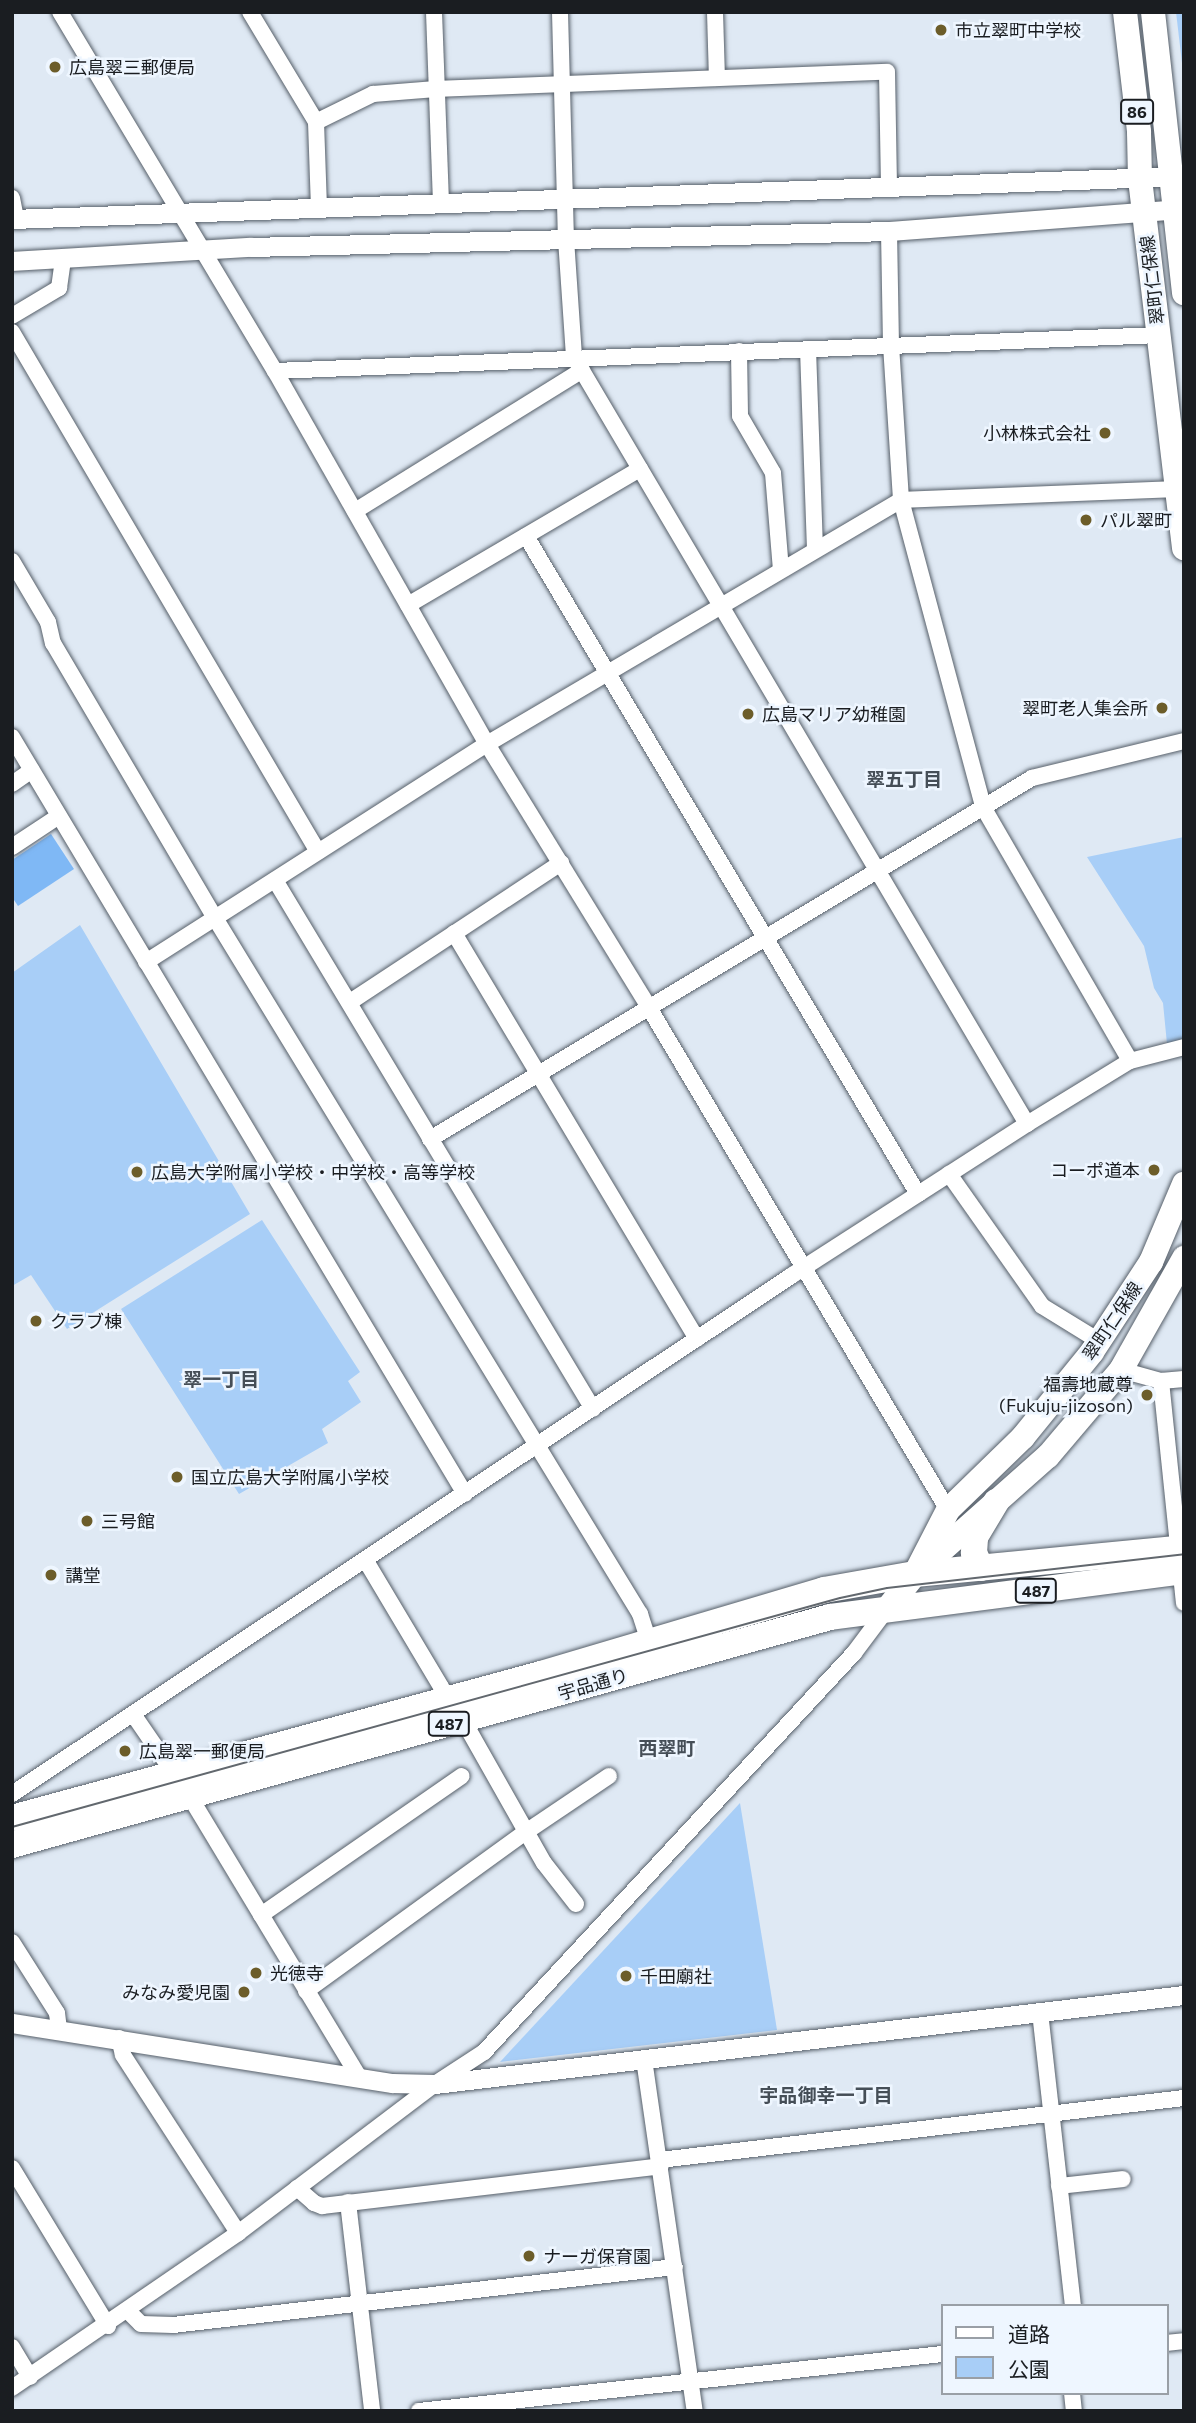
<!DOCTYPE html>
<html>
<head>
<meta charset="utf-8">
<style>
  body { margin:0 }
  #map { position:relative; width:1196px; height:2423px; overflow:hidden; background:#dfe9f4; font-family:Commissioner,"Noto Sans JP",sans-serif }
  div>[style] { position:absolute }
  .green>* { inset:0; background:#a8cef7 }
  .water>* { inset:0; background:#7fb8f5 }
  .roads { filter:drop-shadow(0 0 2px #565f69) drop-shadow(0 0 2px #565f69) }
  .minor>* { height:16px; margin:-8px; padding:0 8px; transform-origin:8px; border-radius:8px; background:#fff }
  .tertiary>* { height:19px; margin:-9.5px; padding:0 9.5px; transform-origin:9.5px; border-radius:9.5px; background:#fff }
  .primary>* { height:24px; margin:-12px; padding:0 12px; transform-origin:12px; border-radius:12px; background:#fff }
  .trunk>* { height:26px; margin:-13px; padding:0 13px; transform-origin:13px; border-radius:13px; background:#fff }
  .tram>* { height:2px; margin:-1px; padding:0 1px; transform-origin:1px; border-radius:1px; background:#62686e }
  .dots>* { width:19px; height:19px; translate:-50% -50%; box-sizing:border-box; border:4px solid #eef6ff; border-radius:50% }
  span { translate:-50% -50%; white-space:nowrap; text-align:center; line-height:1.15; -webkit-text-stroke:5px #eef6ff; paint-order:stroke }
  .shield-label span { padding:2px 5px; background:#eef6ff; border:2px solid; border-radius:5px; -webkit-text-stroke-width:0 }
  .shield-label { font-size:16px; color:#1a1d21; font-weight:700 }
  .poi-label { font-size:18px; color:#1a1d21 }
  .left { translate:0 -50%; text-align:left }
  .right { translate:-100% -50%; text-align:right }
  .street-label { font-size:18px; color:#1a1d21 }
  .neighbourhood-label { font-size:19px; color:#454e57; font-weight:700 }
  .frame { position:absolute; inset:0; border:14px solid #1a1d21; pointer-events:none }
  .legend { position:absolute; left:941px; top:2304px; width:228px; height:91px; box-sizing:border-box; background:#eef6ff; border:2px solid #999fa6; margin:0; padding:9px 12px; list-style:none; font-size:21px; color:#1a1d21 }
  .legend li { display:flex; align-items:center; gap:14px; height:35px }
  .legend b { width:35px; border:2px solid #999fa6 }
</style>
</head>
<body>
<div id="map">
  <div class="green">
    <i style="clip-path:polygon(1176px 12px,1184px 12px,1184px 80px)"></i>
    <i style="clip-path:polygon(1184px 837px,1184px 1040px,1167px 1044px,1163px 1003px,1154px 988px,1144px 946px,1087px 857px)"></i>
    <i style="clip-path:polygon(80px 925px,250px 1214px,67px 1329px,31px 1275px,12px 1286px,12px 973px)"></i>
    <i style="clip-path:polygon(262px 1220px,360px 1372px,348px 1381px,361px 1402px,322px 1429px,328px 1443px,239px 1494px,121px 1309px)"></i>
    <i style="clip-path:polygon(740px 1803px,777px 2030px,500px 2062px)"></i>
  </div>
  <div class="water">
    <i style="clip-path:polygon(51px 834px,74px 869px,18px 906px,12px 897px,12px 860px)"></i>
  </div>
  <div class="roads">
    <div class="minor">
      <i style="left:60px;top:12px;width:418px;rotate:59.1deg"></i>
      <i style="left:275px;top:371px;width:429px;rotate:60.4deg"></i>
      <i style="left:487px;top:744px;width:308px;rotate:58.4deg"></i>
      <i style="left:648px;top:1006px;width:587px;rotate:59.24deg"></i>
      <i style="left:250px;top:12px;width:128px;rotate:59deg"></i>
      <i style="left:316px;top:122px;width:85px;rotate:88deg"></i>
      <i style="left:434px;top:12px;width:190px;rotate:87.9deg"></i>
      <i style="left:560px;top:12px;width:227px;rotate:88.5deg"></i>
      <i style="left:566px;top:239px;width:118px;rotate:86.1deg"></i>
      <i style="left:574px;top:357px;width:891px;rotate:59.43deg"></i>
      <i style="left:715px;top:12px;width:66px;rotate:88.3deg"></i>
      <i style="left:316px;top:122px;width:64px;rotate:-26.2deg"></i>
      <i style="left:373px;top:94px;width:63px;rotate:-4.5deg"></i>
      <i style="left:436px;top:89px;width:451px;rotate:-2.2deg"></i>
      <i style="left:887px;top:72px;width:115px;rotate:89deg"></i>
      <i style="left:12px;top:198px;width:21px;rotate:79deg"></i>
      <i style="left:889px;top:231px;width:114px;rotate:89deg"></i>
      <i style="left:891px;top:345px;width:155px;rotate:86.3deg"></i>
      <i style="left:901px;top:500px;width:318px;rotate:75deg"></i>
      <i style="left:983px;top:807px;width:293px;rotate:59.9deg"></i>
      <i style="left:12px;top:316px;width:55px;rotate:-30.8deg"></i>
      <i style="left:59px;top:288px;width:29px;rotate:-82deg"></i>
      <i style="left:12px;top:332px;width:603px;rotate:59.52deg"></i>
      <i style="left:808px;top:349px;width:200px;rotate:88deg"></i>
      <i style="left:739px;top:351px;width:65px;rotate:89.1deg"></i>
      <i style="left:740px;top:416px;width:66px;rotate:59.9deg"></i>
      <i style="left:773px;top:473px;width:97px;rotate:85.3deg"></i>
      <i style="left:275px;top:371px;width:884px;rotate:-2.33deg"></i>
      <i style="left:355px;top:511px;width:267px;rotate:-31.8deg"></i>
      <i style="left:526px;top:536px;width:766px;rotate:59.22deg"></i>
      <i style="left:12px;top:561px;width:71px;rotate:59.5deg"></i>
      <i style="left:48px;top:622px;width:22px;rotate:77deg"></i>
      <i style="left:53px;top:643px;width:319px;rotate:59.5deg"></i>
      <i style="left:215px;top:918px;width:816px;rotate:58.59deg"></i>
      <i style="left:640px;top:1614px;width:29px;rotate:72deg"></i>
      <i style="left:408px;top:605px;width:269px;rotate:-30.4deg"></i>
      <i style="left:12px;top:737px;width:882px;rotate:59.1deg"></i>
      <i style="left:12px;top:784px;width:24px;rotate:-35deg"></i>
      <i style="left:12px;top:847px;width:56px;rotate:-33.4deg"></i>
      <i style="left:275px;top:880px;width:617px;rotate:58.99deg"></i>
      <i style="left:454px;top:933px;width:473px;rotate:59.1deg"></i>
      <i style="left:146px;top:962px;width:405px;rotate:-32.6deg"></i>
      <i style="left:487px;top:744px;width:481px;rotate:-30.5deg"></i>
      <i style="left:901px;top:500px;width:275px;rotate:-2.3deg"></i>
      <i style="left:350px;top:1002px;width:253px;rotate:-33.4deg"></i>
      <i style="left:430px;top:1139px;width:702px;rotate:-30.95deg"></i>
      <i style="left:1032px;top:778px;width:156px;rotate:-13.7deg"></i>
      <i style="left:949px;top:1174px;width:161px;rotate:54.8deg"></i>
      <i style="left:1042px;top:1306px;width:67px;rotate:31.6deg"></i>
      <i style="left:1121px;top:1370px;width:41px;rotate:15.4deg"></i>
      <i style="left:1161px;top:1381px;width:23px;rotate:-5deg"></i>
      <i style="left:1161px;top:1381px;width:223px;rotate:84.1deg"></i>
      <i style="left:366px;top:1561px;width:147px;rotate:59.2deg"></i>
      <i style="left:441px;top:1687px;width:14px;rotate:73deg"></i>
      <i style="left:133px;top:1714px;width:101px;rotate:55.5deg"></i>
      <i style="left:190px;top:1797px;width:326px;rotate:58.9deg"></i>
      <i style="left:463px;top:1720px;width:164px;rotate:60.5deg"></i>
      <i style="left:544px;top:1863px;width:52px;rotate:52deg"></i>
      <i style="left:12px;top:1794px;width:936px;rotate:-33.62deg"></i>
      <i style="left:791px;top:1276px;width:281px;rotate:-32.8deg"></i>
      <i style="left:1027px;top:1124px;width:121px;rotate:-31.5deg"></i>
      <i style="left:1130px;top:1061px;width:56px;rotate:-14.5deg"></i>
      <i style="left:261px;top:1915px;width:244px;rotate:-34.7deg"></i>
      <i style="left:12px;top:1942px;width:84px;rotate:57.6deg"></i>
      <i style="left:57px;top:2013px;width:17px;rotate:83deg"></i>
      <i style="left:306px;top:1991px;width:271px;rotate:-35.9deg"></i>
      <i style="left:526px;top:1832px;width:100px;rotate:-34deg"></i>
      <i style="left:1040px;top:2012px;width:296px;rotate:83.6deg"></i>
      <i style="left:119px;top:2038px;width:17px;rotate:77deg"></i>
      <i style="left:123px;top:2055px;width:212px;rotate:57.1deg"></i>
      <i style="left:644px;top:2059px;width:356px;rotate:81.8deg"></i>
      <i style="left:660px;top:2160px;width:528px;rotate:-6.75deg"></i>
      <i style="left:12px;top:2168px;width:185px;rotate:58.7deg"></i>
      <i style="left:1059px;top:2186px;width:64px;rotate:-6.2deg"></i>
      <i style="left:297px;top:2188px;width:23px;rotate:41deg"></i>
      <i style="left:314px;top:2203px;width:9px;rotate:21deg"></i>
      <i style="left:322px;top:2206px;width:341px;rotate:-6.7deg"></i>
      <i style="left:348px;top:2202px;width:210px;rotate:83.4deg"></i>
      <i style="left:128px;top:2311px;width:18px;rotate:45deg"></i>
      <i style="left:141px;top:2324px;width:32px;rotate:2deg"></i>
      <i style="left:173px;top:2325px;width:505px;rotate:-6.59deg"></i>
      <i style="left:1166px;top:2343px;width:18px;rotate:-6deg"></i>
      <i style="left:12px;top:2347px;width:35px;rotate:59deg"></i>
      <i style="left:12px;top:2388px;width:274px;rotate:-34.4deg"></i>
      <i style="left:238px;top:2233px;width:247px;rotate:-37.1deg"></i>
      <i style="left:435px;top:2084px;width:59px;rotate:-33.1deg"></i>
      <i style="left:484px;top:2052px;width:544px;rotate:-47.16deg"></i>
      <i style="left:854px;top:1653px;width:55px;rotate:-53.1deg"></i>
      <i style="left:1072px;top:2393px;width:18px;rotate:84deg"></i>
      <i style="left:419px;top:2411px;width:526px;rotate:-6.22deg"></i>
    </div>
    <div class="tertiary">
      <i style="left:12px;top:219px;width:1173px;rotate:-2.1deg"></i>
      <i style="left:12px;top:261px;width:238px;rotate:-3.4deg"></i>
      <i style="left:250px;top:247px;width:639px;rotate:-1.43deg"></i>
      <i style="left:889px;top:231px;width:296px;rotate:-4.3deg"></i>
      <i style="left:12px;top:2023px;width:385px;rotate:9deg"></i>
      <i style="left:392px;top:2083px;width:43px;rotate:1.3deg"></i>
      <i style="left:435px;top:2084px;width:754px;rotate:-6.78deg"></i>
    </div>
    <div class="primary">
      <i style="left:1125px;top:12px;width:121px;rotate:83.3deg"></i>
      <i style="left:1139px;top:132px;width:47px;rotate:88.8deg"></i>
      <i style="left:1140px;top:179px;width:372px;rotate:83.2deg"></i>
      <i style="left:1153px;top:12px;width:283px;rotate:83.7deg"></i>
      <i style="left:915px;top:1574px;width:72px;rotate:-62.7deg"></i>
      <i style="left:948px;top:1510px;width:105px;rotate:-44.2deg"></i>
      <i style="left:1023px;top:1437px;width:109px;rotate:-50.9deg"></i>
      <i style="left:1092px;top:1352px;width:108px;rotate:-56.8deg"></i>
      <i style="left:1151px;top:1262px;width:85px;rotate:-67.1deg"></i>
      <i style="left:887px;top:1609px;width:45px;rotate:-51.3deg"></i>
      <i style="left:915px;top:1574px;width:178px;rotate:-41.6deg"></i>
      <i style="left:1048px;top:1456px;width:113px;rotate:-49.7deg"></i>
      <i style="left:1121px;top:1370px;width:129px;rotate:-60.6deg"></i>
    </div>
    <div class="trunk">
      <i style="left:981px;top:1568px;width:17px;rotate:-115deg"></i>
      <i style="left:974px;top:1553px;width:16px;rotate:-86deg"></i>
      <i style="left:975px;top:1537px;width:41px;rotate:-59deg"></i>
      <i style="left:12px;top:1818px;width:548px;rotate:-15.23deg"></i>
      <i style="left:541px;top:1674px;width:295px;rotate:-16.5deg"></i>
      <i style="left:824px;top:1590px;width:92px;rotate:-10deg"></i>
      <i style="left:915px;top:1574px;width:270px;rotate:-5.5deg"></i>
      <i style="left:12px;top:1845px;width:849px;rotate:-15.57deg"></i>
      <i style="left:830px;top:1617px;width:357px;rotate:-7.4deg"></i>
    </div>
  </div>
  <div class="tram">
    <i style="left:12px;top:1827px;width:859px;rotate:-15.46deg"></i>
    <i style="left:840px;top:1598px;width:48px;rotate:-12deg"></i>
    <i style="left:887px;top:1588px;width:299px;rotate:-6.5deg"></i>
  </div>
  <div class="dots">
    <i style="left:941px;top:30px;background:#6c5d2a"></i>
    <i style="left:55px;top:67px;background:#6c5d2a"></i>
    <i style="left:1105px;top:433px;background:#6c5d2a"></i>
    <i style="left:1086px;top:520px;background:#6c5d2a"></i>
    <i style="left:1162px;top:708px;background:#6c5d2a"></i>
    <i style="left:748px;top:714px;background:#6c5d2a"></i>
    <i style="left:1154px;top:1170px;background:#6c5d2a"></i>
    <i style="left:137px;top:1172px;background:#6c5d2a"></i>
    <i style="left:36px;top:1321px;background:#6c5d2a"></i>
    <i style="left:1147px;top:1395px;background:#6c5d2a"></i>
    <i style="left:177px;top:1477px;background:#6c5d2a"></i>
    <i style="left:87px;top:1521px;background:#6c5d2a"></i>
    <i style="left:51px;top:1575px;background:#6c5d2a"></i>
    <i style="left:125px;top:1751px;background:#6c5d2a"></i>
    <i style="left:256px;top:1973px;background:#6c5d2a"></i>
    <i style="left:626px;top:1976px;background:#6c5d2a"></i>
    <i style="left:244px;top:1992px;background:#6c5d2a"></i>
    <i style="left:529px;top:2256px;background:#6c5d2a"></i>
  </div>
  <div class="shield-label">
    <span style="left:1137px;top:112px">86</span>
    <span style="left:1036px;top:1591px">487</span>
    <span style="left:449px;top:1724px">487</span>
  </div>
  <div class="poi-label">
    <span class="left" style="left:955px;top:30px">市立翠町中学校</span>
    <span class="left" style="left:69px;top:67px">広島翠三郵便局</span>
    <span class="right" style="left:1091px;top:433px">小林株式会社</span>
    <span class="left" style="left:1100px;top:520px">パル翠町</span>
    <span class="right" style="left:1148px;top:708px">翠町老人集会所</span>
    <span class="left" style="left:762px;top:714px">広島マリア幼稚園</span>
    <span class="right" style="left:1140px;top:1170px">コーポ道本</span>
    <span class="left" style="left:151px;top:1172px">広島大学附属小学校・中学校・高等学校</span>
    <span class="left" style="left:50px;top:1321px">クラブ棟</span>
    <span class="right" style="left:1133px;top:1395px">福壽地蔵尊<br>(Fukuju-jizoson)</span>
    <span class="left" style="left:191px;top:1477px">国立広島大学附属小学校</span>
    <span class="left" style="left:101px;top:1521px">三号館</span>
    <span class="left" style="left:65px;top:1575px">講堂</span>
    <span class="left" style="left:139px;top:1751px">広島翠一郵便局</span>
    <span class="left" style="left:270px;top:1973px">光徳寺</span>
    <span class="left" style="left:640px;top:1976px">千田廟社</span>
    <span class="right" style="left:230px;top:1992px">みなみ愛児園</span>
    <span class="left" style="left:543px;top:2256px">ナーガ保育園</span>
  </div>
  <div class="street-label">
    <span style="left:1152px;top:280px;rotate:-97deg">翠町仁保線</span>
    <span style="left:1112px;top:1321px;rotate:-56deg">翠町仁保線</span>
    <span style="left:593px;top:1684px;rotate:-16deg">宇品通り</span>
  </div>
  <div class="neighbourhood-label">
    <span style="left:904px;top:779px">翠五丁目</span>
    <span style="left:221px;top:1379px">翠一丁目</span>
    <span style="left:667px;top:1748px">西翠町</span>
    <span style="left:826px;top:2095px">宇品御幸一丁目</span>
  </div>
  <div class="frame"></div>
  <ul class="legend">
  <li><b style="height:9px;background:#fff"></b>道路</li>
  <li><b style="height:19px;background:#a8cef7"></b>公園</li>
  </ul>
</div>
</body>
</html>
